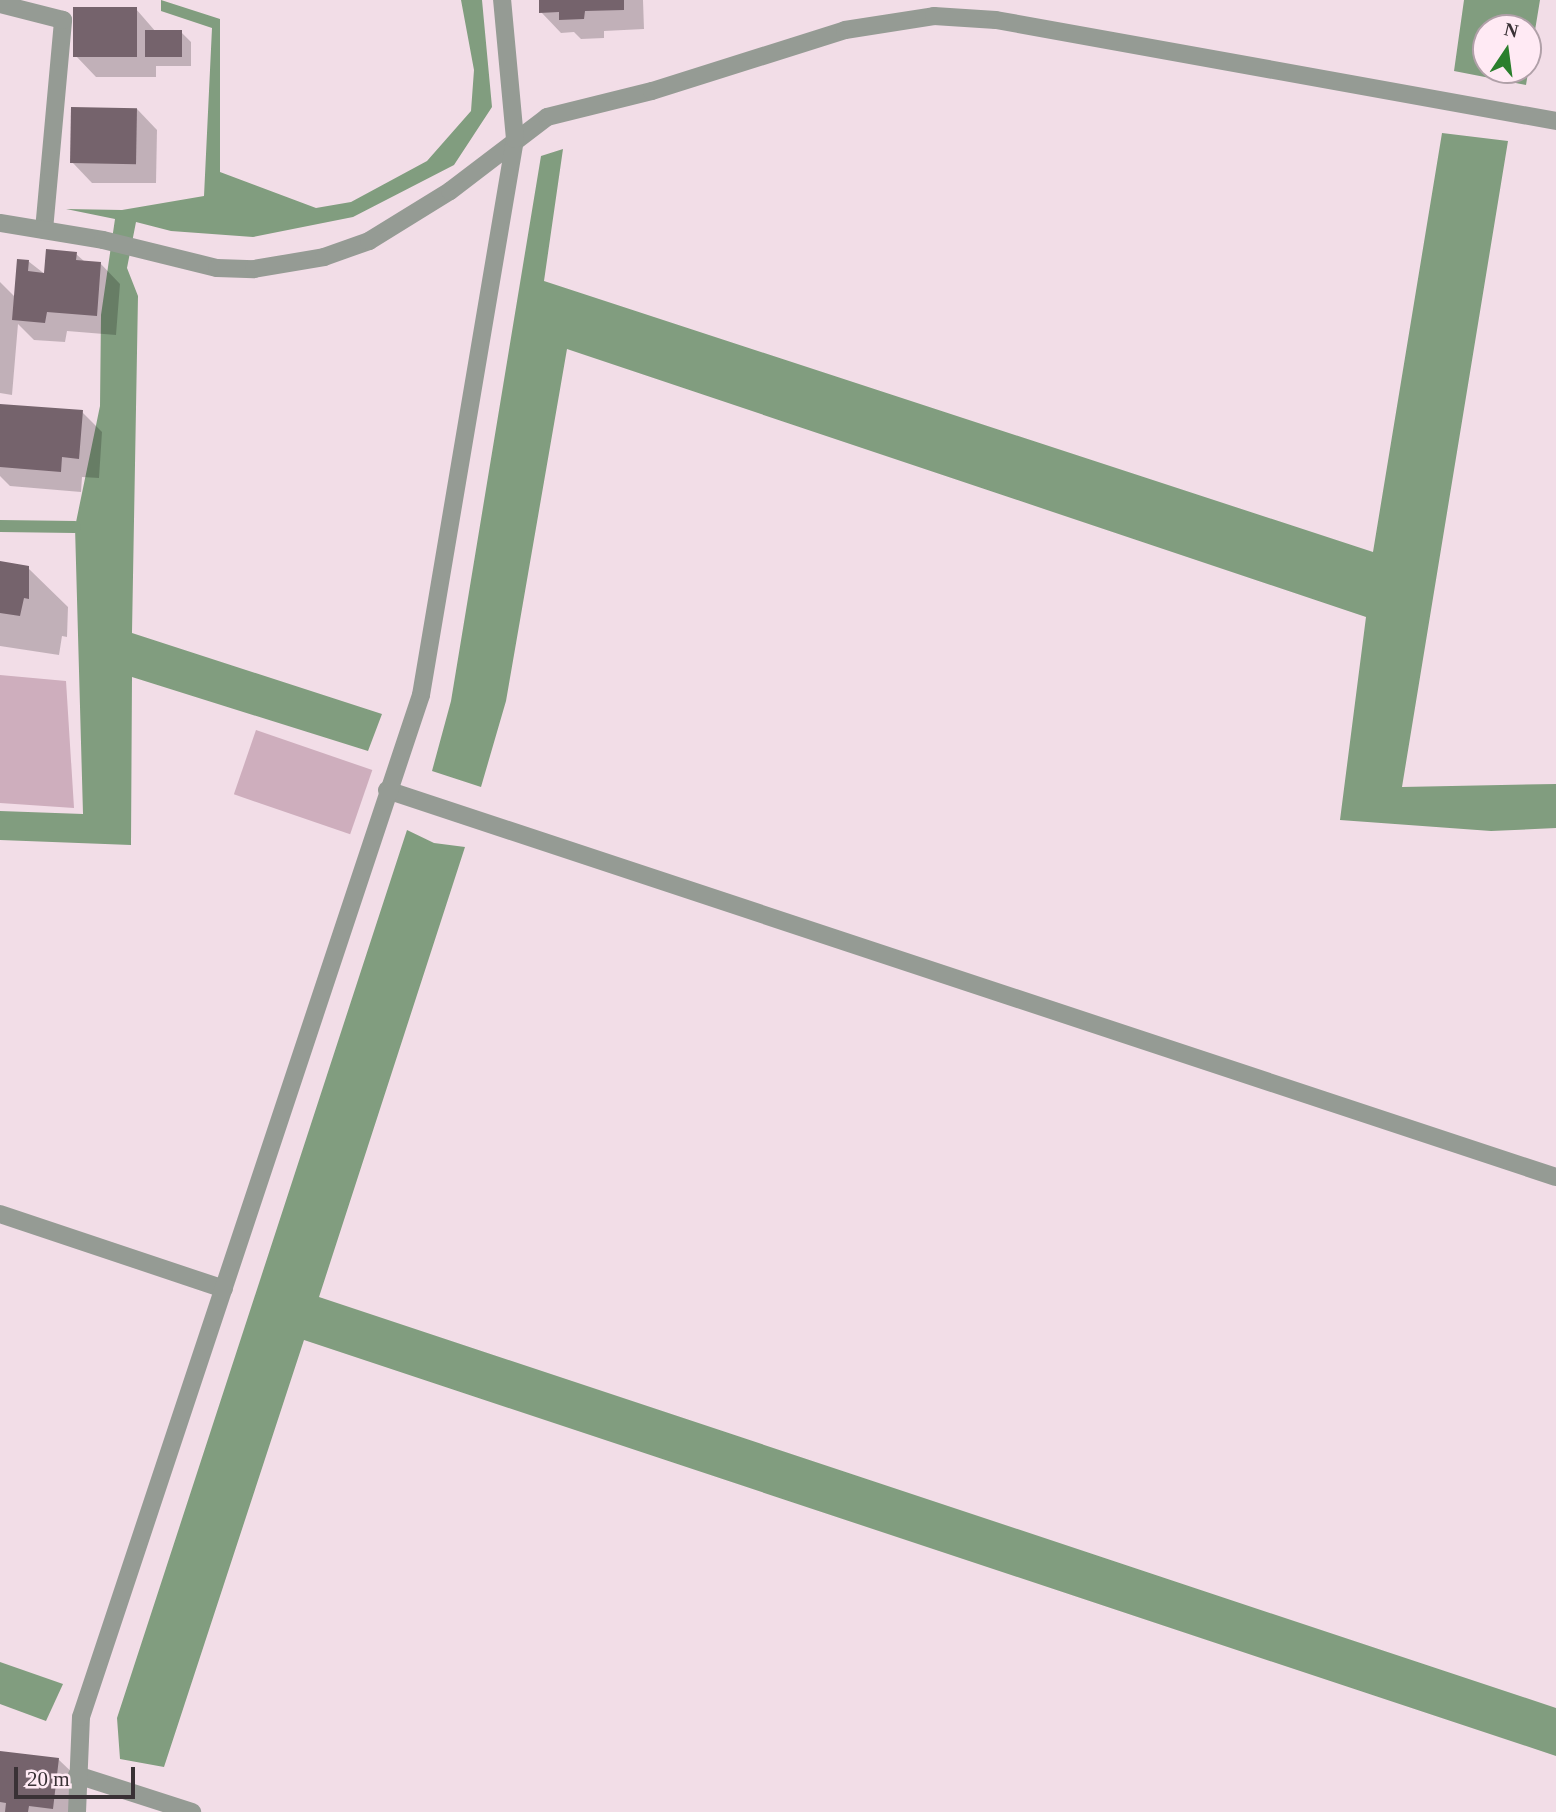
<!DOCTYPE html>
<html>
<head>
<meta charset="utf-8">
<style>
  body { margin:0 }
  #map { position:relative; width:1556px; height:1812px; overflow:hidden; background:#f2dde7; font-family:Georgia,serif }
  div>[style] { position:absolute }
  .green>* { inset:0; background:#ceaebd; transform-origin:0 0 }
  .water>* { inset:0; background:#819d7f }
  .shadow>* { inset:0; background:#0003 }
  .stream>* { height:12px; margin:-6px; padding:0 6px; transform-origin:6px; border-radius:6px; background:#819d7f }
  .building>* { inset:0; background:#75636c; transform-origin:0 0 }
  .lane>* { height:18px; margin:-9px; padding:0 9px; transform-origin:9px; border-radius:9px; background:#959b94 }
  .street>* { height:18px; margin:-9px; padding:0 9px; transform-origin:9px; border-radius:9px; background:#959b94 }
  span { translate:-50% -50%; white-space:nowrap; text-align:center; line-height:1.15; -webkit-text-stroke:7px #ffeaf4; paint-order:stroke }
  .north { position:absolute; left:1472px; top:14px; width:70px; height:70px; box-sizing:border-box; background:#ffeaf4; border:2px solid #b0a0a8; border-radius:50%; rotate:13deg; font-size:19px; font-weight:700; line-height:28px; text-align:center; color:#393135 }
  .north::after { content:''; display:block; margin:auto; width:24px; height:32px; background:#2a7f2c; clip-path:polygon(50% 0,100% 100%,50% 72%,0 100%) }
  .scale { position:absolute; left:14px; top:1767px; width:121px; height:32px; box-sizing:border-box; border:4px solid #393135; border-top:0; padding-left:9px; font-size:21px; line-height:24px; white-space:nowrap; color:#393135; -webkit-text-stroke:5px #ffeaf4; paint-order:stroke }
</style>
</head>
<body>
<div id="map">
  <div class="green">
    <i style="clip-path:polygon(0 675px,66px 681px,74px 808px,0 803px)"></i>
    <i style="left:256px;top:730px;width:123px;height:68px;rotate:19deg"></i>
  </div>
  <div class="water">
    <i style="clip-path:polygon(161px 0,220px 19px,220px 172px,316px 208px,351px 202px,427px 161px,471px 111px,474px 70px,461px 0,482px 0,492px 107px,454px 165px,353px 217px,253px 237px,171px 231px,136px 222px,127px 268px,138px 296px,132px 633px,382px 714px,368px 751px,132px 677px,131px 845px,0 840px,0 811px,83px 814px,75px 527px,100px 406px,101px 315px,115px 219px,66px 209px,122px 210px,204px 196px,212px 28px,161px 11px)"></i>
    <i style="clip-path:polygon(evenodd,1464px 0,1540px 0,1526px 85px,1454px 71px,1464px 0,1486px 28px,1528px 28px,1528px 70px,1486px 70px,1486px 28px)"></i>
    <i style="clip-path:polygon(1442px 133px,1508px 141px,1402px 787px,1556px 784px,1556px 828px,1491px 831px,1340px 820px,1366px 617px,567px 349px,506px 701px,481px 787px,432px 771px,451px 701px,541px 156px,563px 149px,544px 281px,1373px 552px)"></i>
    <i style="clip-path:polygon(407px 830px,434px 843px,465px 847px,319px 1297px,1556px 1708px,1556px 1756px,304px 1340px,164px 1767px,120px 1759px,117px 1718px)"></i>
    <i style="clip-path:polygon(0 1662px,63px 1684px,46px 1721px,0 1704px)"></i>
  </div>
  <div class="shadow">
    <i style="clip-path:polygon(541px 0,643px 0,644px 29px,604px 31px,604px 38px,581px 39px,574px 32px,561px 33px,541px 12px)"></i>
    <i style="clip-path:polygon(136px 9px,156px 32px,181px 32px,191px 42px,191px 66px,156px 66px,156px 77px,96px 77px,76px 56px)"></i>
    <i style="clip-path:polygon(137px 109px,157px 130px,156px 183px,92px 183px,72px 162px)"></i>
    <i style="clip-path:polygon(76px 254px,85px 262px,100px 263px,120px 284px,116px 335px,67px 331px,65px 342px,34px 340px,18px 324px,12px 395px,0 393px,0 282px,16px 298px,28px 261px,46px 275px)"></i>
    <i style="clip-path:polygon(0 406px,82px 412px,102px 432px,99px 478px,82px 477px,81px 492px,10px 486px,0 476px)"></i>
    <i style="clip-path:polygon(0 562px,28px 568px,68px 607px,67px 637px,62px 636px,59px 655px,0 646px)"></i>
    <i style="clip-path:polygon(0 1752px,58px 1759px,79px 1779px,75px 1812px,0 1812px)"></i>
  </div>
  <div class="stream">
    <i style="left:0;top:526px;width:75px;rotate:0.8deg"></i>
  </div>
  <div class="building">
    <i style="clip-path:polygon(539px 0,624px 0,624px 10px,585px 11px,584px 19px,559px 20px,559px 12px,539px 13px)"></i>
    <i style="left:73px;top:7px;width:64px;height:50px"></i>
    <i style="left:145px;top:30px;width:37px;height:27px"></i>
    <i style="left:71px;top:107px;width:66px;height:56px;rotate:1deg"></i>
    <i style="clip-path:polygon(46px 249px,77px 252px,76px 260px,101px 262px,97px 316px,47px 312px,45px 323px,12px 320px,17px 259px,29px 260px,28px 271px,44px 273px)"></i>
    <i style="clip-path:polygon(0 404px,83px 410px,79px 459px,62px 457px,61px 472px,0 467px)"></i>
    <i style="clip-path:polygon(0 561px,29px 566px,29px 599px,24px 598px,20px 616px,0 613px)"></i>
    <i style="clip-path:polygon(0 1751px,59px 1758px,53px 1809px,29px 1806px,28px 1812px,5px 1812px,6px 1803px,0 1802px)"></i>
  </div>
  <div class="lane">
    <i style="left:44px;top:230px;width:211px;rotate:-84.8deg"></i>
  </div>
  <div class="street">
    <i style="left:0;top:4px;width:65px;rotate:14.3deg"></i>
    <i style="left:0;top:223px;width:104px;rotate:9.4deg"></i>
    <i style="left:103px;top:240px;width:117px;rotate:13.8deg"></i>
    <i style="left:217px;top:268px;width:37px;rotate:2deg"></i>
    <i style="left:254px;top:269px;width:71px;rotate:-9.7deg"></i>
    <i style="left:324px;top:257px;width:48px;rotate:-19.6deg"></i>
    <i style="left:369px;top:241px;width:95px;rotate:-31.7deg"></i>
    <i style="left:450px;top:191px;width:122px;rotate:-37.3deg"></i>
    <i style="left:547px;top:117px;width:108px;rotate:-13.9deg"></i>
    <i style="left:652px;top:91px;width:202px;rotate:-17.5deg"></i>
    <i style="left:845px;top:30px;width:90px;rotate:-8.9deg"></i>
    <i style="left:934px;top:16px;width:62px;rotate:3.7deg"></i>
    <i style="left:996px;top:20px;width:569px;rotate:10.22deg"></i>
    <i style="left:387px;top:790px;width:1231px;rotate:18.32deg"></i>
    <i style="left:0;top:1214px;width:236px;rotate:18.5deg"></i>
    <i style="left:77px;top:1775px;width:121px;rotate:17.8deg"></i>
    <i style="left:77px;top:1812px;width:95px;rotate:-87.6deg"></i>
    <i style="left:81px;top:1717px;width:1077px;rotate:-71.6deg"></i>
    <i style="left:421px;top:695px;width:564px;rotate:-80.4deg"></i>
    <i style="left:515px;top:139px;width:140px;rotate:-95.3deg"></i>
  </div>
  <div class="north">N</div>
  <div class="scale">20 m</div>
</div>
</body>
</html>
